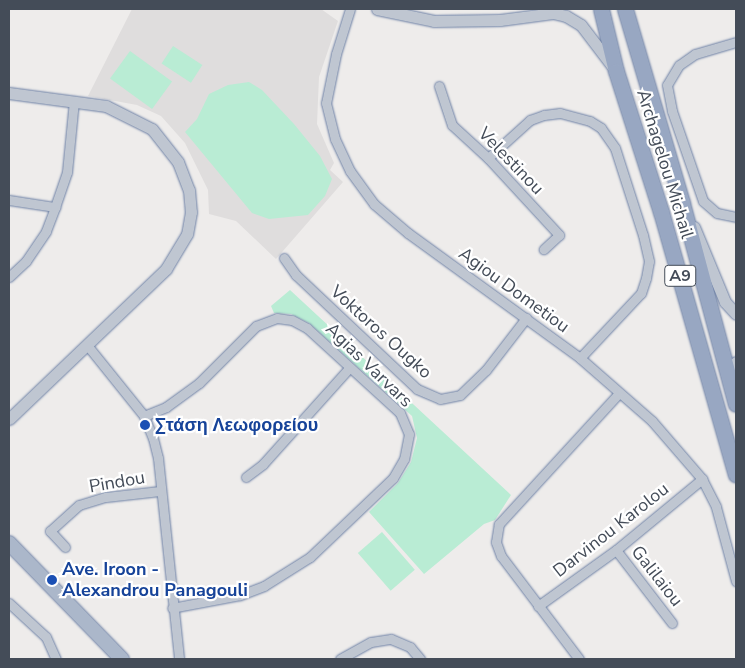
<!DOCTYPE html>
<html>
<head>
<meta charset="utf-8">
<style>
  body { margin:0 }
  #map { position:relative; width:745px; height:668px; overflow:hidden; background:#eeeceb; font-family:"Nunito Sans",sans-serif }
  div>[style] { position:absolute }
  .education>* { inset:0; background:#dfdddd }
  .green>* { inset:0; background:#b9ecd4; transform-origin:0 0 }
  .roads { filter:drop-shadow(0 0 1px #6f82a6) drop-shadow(0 0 1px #6f82a6) }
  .minor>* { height:9px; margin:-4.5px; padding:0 4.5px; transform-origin:4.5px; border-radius:4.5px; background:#bfc6d1 }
  .tertiary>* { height:11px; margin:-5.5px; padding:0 5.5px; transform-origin:5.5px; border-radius:5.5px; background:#bfc6d1 }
  .primary>* { height:14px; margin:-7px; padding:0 7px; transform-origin:7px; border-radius:7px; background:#abb7ca }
  .trunk>* { height:15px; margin:-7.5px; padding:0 7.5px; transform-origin:7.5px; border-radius:7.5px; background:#98a7c2 }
  .dots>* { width:14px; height:14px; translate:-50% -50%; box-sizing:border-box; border:2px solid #fff; border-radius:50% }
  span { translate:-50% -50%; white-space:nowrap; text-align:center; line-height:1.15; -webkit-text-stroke:4.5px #fff; paint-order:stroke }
  .shield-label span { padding:1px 4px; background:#fff; border:1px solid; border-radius:4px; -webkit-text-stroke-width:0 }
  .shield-label { font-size:16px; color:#444c58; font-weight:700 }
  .street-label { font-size:18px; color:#444c58 }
  .transit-label { font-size:18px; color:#164399; font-weight:700 }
  .left { translate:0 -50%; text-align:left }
  .frame { position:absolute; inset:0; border:10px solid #444c58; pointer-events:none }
</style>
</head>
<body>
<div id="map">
  <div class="education">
    <i style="clip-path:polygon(132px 9px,321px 9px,338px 21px,319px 77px,317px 124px,334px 163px,330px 170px,343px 182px,276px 259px,236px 221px,209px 214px,208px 190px,185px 143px,161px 116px,137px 105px,88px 96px)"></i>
  </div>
  <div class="green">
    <i style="left:173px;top:46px;width:35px;height:21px;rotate:33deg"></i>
    <i style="left:130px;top:51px;width:52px;height:34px;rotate:36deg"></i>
    <i style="clip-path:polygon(249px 82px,262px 90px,294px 124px,320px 156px,332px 179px,325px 196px,308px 215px,269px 219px,252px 213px,185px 132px,197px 119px,209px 94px,228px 85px)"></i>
    <i style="clip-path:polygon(290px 290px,511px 495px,495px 520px,484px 524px,424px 574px,369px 512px,398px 483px,411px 462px,417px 438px,412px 416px,309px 323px,291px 314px,274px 313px,271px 306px)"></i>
    <i style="left:382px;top:532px;width:50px;height:32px;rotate:49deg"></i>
  </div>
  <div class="roads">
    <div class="minor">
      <i style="left:350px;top:9px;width:47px;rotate:107.3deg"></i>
      <i style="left:336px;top:54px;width:50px;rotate:101.5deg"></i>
      <i style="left:326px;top:103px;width:37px;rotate:76deg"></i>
      <i style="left:335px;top:139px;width:35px;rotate:65deg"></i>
      <i style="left:350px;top:171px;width:41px;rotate:54deg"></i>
      <i style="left:374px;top:204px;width:45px;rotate:40.5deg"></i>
      <i style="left:408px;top:233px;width:213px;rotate:36deg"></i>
      <i style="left:580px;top:358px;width:96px;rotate:41.2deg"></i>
      <i style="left:652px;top:421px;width:77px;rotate:49.2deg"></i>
      <i style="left:702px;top:479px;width:31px;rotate:63deg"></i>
      <i style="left:716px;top:507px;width:77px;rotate:74.9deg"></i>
      <i style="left:736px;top:42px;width:43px;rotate:163.7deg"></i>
      <i style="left:695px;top:54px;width:19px;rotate:145deg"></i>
      <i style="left:679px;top:65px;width:23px;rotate:121deg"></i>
      <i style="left:667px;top:85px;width:26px;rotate:79deg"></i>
      <i style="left:672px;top:111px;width:95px;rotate:71deg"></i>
      <i style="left:703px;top:201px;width:18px;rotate:41deg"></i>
      <i style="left:717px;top:213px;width:19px;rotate:12deg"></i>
      <i style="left:439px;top:86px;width:41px;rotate:71.6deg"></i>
      <i style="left:452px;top:125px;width:49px;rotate:42.5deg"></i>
      <i style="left:488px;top:158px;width:105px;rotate:47.3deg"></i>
      <i style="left:559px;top:235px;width:21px;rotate:137deg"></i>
      <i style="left:488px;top:158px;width:57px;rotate:-42.1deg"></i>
      <i style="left:530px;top:120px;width:15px;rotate:-20deg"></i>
      <i style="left:544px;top:115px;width:16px;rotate:-7deg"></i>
      <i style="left:560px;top:113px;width:31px;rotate:15deg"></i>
      <i style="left:590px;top:121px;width:13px;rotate:32deg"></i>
      <i style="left:601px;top:128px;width:24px;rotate:55deg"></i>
      <i style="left:615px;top:148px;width:91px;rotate:72.2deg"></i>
      <i style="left:643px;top:235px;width:27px;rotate:77deg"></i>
      <i style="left:649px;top:261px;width:17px;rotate:100deg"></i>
      <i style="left:646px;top:278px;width:16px;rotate:108deg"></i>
      <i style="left:641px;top:293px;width:89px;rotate:133.2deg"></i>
      <i style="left:9px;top:200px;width:47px;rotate:8.7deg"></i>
      <i style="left:284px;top:258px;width:21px;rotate:55deg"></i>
      <i style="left:296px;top:275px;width:166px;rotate:43.3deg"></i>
      <i style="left:417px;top:389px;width:25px;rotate:23deg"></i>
      <i style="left:440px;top:399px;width:20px;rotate:-11deg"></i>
      <i style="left:460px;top:395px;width:36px;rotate:-44deg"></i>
      <i style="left:486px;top:370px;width:66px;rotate:-52.4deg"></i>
      <i style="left:9px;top:277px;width:23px;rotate:-43deg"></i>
      <i style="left:26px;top:261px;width:36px;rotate:-56deg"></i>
      <i style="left:46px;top:231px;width:26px;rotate:-69deg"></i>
      <i style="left:55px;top:207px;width:37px;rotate:-71deg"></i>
      <i style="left:67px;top:172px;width:71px;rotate:-84.4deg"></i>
      <i style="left:87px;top:345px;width:91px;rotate:51.2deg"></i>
      <i style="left:144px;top:416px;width:24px;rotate:68deg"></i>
      <i style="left:153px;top:438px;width:21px;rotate:76deg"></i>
      <i style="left:158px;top:458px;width:202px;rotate:84deg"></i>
      <i style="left:144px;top:416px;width:24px;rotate:-22deg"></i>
      <i style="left:166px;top:407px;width:41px;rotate:-36deg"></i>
      <i style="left:199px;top:383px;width:81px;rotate:-45deg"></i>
      <i style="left:256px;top:326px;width:22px;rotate:-21deg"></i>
      <i style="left:277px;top:318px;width:15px;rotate:8deg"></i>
      <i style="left:292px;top:320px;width:17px;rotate:28deg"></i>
      <i style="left:307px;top:328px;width:126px;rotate:42.4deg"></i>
      <i style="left:400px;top:413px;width:23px;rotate:67deg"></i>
      <i style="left:409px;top:434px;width:25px;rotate:101deg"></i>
      <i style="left:404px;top:459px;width:22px;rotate:120deg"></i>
      <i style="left:393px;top:478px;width:115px;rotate:136.4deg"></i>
      <i style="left:310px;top:557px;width:54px;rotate:147.8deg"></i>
      <i style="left:264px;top:586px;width:26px;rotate:159deg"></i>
      <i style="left:240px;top:595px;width:69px;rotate:169.2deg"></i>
      <i style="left:246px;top:477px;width:21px;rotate:-37deg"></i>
      <i style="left:263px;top:464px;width:129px;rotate:-48.1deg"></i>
      <i style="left:65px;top:547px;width:22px;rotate:-133deg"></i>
      <i style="left:50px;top:531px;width:39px;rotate:-42deg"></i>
      <i style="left:79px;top:505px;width:28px;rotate:-17deg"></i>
      <i style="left:106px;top:497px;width:54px;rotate:-6.3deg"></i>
      <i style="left:616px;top:550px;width:92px;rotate:52.5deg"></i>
      <i style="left:9px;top:603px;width:50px;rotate:42.6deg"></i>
      <i style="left:46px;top:637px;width:24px;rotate:66deg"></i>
      <i style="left:538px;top:606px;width:96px;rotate:-35.7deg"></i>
      <i style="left:616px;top:550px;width:112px;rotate:-39.5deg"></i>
      <i style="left:340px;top:659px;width:35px;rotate:-29deg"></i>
      <i style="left:371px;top:642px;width:20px;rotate:-9deg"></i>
      <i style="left:391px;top:639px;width:21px;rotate:23deg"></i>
      <i style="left:410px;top:647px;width:16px;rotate:50deg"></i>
      <i style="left:579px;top:659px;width:129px;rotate:-127.1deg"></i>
      <i style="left:501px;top:556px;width:15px;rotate:-110deg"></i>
      <i style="left:496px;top:542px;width:18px;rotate:-81deg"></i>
      <i style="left:499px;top:524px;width:176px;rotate:-47.5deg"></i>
    </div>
    <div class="tertiary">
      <i style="left:377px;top:9px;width:58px;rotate:11.9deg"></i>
      <i style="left:434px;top:21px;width:66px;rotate:-0.9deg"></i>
      <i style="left:500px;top:20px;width:53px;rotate:-7.5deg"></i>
      <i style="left:553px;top:13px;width:13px;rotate:13deg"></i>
      <i style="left:566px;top:16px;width:17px;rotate:31deg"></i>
      <i style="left:581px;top:25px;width:53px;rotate:52.7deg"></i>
      <i style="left:9px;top:93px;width:98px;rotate:7.6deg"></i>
      <i style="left:106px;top:106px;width:51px;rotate:26.6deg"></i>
      <i style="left:152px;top:129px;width:42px;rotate:51.8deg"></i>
      <i style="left:178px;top:162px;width:30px;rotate:69deg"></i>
      <i style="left:189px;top:190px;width:22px;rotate:85deg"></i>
      <i style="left:191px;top:212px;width:22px;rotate:100deg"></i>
      <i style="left:187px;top:234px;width:41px;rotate:121deg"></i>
      <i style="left:166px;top:269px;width:217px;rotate:136.3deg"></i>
      <i style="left:694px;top:227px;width:81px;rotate:67.5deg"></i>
      <i style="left:725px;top:302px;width:16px;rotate:47deg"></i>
      <i style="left:736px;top:385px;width:23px;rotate:-90deg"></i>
    </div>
    <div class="primary">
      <i style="left:9px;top:543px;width:162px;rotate:45.8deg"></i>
    </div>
    <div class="trunk">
      <i style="left:601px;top:9px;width:64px;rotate:76.4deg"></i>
      <i style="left:616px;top:71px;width:148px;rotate:72.3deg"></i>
      <i style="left:661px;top:212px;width:273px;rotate:74.1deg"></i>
      <i style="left:625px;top:9px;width:202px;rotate:73.6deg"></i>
      <i style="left:682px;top:203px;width:208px;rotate:75deg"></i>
    </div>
  </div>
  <div class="dots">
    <i style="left:145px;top:425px;background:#1a4fb4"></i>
    <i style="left:52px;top:580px;background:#1a4fb4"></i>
  </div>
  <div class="shield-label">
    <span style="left:680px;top:276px">A9</span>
  </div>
  <div class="street-label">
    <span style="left:511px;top:161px;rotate:46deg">Velestinou</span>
    <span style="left:665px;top:164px;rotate:73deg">Archagelou Michail</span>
    <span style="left:514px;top:290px;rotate:36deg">Agiou Dometiou</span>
    <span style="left:381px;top:332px;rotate:42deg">Voktoros Ougko</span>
    <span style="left:369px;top:365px;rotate:44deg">Agias Varvars</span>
    <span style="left:117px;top:482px;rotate:-10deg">Pindou</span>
    <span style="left:611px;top:530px;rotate:-38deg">Darvinou Karolou</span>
    <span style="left:657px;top:576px;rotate:52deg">Galilaiou</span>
  </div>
  <div class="transit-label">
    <span class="left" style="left:155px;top:425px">Στάση Λεωφορείου</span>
    <span class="left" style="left:62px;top:580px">Ave. Iroon -<br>Alexandrou Panagouli</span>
  </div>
  <div class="frame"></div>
</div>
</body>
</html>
